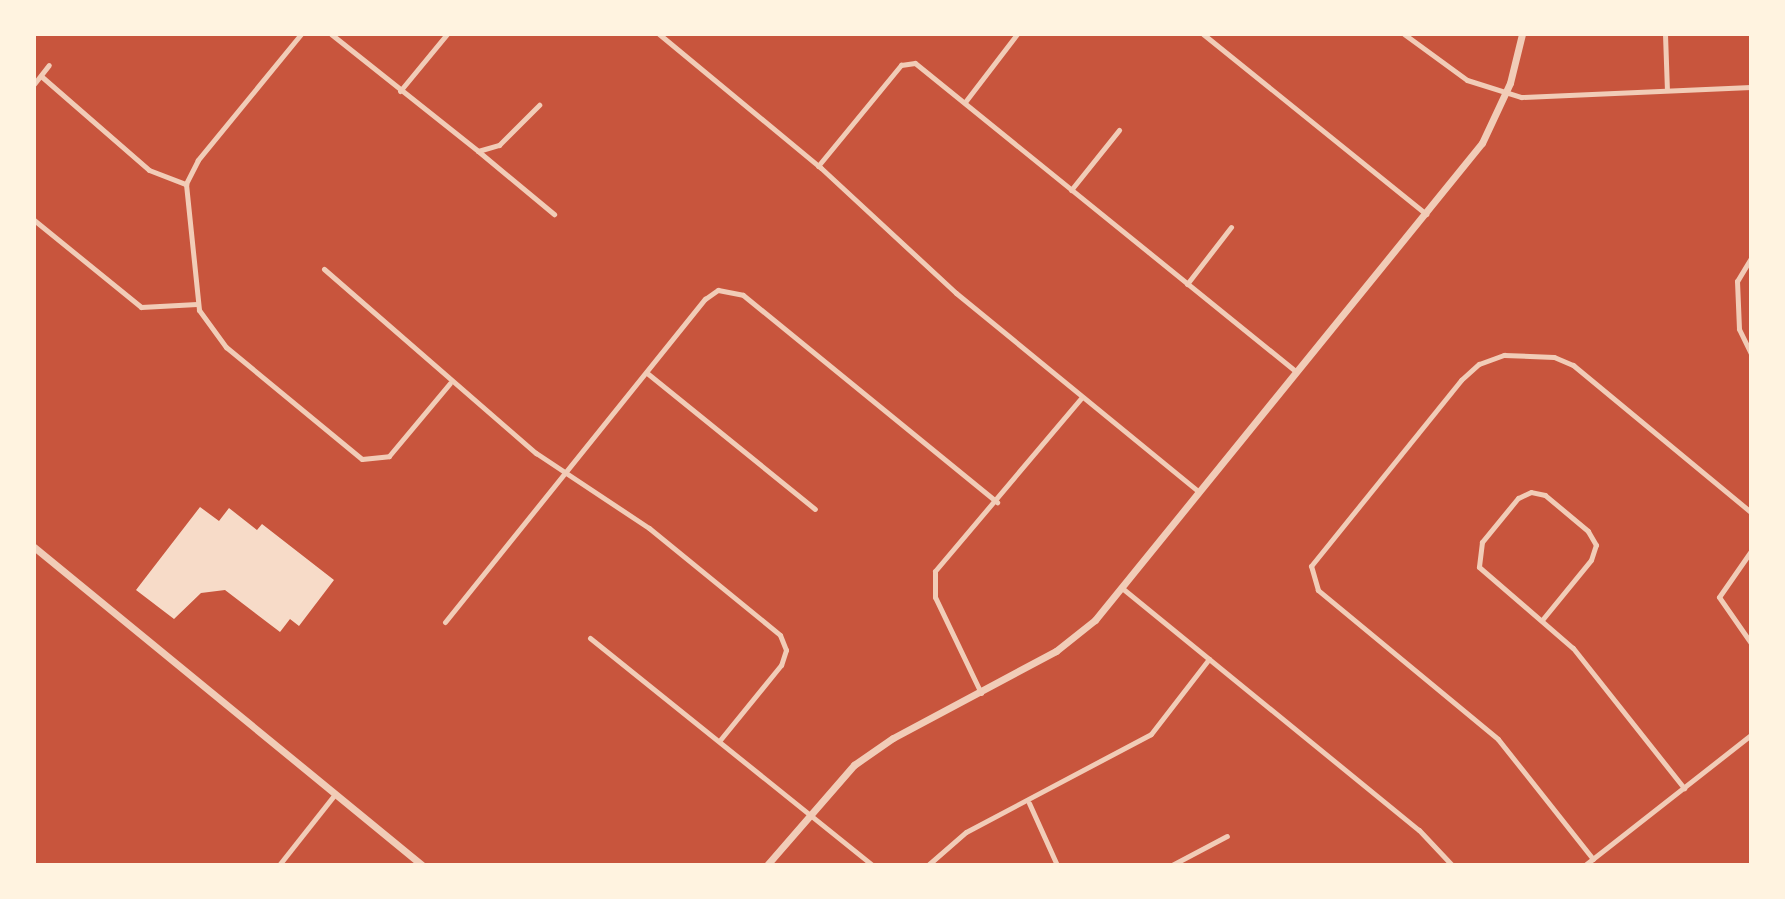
<!DOCTYPE html>
<html>
<head>
<meta charset="utf-8">
<style>
  body { margin:0 }
  #map { position:relative; width:1785px; height:899px; overflow:hidden; background:#c8553d; font-family:"Titillium Web",sans-serif }
  div>[style] { position:absolute }
  .building>* { inset:0; background:#f7dbc8 }
  .minor>* { height:5px; margin:-2.5px; padding:0 2.5px; transform-origin:2.5px; border-radius:2.5px; background:#f1ccb7 }
  .tertiary>* { height:7px; margin:-3.5px; padding:0 3.5px; transform-origin:3.5px; border-radius:3.5px; background:#f1ccb7 }
  span { translate:-50% -50%; white-space:nowrap; text-align:center; line-height:1.15; -webkit-text-stroke:6px #fff3e0; paint-order:stroke }
  .frame { position:absolute; inset:0; border:36px solid #fff3e0; pointer-events:none }
</style>
</head>
<body>
<div id="map">
  <div class="building">
    <i style="clip-path:polygon(200px 507px,219px 521px,229px 508px,257px 530px,262px 524px,334px 580px,299px 626px,290px 619px,280px 632px,225px 590px,201px 593px,174px 619px,136px 590px)"></i>
  </div>
  <div class="minor">
    <i style="left:301px;top:34px;width:163px;rotate:129.3deg"></i>
    <i style="left:198px;top:160px;width:27px;rotate:117deg"></i>
    <i style="left:186px;top:184px;width:127px;rotate:84.1deg"></i>
    <i style="left:199px;top:310px;width:46px;rotate:53.9deg"></i>
    <i style="left:226px;top:347px;width:176px;rotate:39.5deg"></i>
    <i style="left:362px;top:459px;width:27px;rotate:-6deg"></i>
    <i style="left:389px;top:456px;width:95px;rotate:-50.1deg"></i>
    <i style="left:331px;top:34px;width:188px;rotate:38.5deg"></i>
    <i style="left:478px;top:151px;width:22px;rotate:-16deg"></i>
    <i style="left:499px;top:145px;width:57px;rotate:-45deg"></i>
    <i style="left:659px;top:34px;width:210px;rotate:39.6deg"></i>
    <i style="left:821px;top:168px;width:184px;rotate:42.8deg"></i>
    <i style="left:956px;top:293px;width:314px;rotate:39.3deg"></i>
    <i style="left:1203px;top:34px;width:287px;rotate:38.9deg"></i>
    <i style="left:1404px;top:34px;width:78px;rotate:36.1deg"></i>
    <i style="left:1467px;top:80px;width:57px;rotate:17.5deg"></i>
    <i style="left:1521px;top:97px;width:230px;rotate:-2.5deg"></i>
    <i style="left:1665px;top:34px;width:56px;rotate:88deg"></i>
    <i style="left:41px;top:76px;width:143px;rotate:41deg"></i>
    <i style="left:149px;top:170px;width:40px;rotate:21deg"></i>
    <i style="left:34px;top:84px;width:24px;rotate:-52deg"></i>
    <i style="left:400px;top:91px;width:74px;rotate:-50.5deg"></i>
    <i style="left:965px;top:102px;width:86px;rotate:-52.6deg"></i>
    <i style="left:478px;top:151px;width:99px;rotate:39.7deg"></i>
    <i style="left:818px;top:166px;width:131px;rotate:-50.6deg"></i>
    <i style="left:901px;top:65px;width:14px;rotate:-8deg"></i>
    <i style="left:915px;top:63px;width:491px;rotate:39deg"></i>
    <i style="left:1071px;top:190px;width:77px;rotate:-51.3deg"></i>
    <i style="left:34px;top:220px;width:138px;rotate:39.1deg"></i>
    <i style="left:141px;top:307px;width:56px;rotate:-3.1deg"></i>
    <i style="left:1751px;top:258px;width:27px;rotate:121deg"></i>
    <i style="left:1737px;top:281px;width:48px;rotate:87.6deg"></i>
    <i style="left:1739px;top:329px;width:28px;rotate:64deg"></i>
    <i style="left:324px;top:269px;width:281px;rotate:41deg"></i>
    <i style="left:536px;top:453px;width:136px;rotate:33.6deg"></i>
    <i style="left:649px;top:528px;width:169px;rotate:39.2deg"></i>
    <i style="left:780px;top:635px;width:16px;rotate:68deg"></i>
    <i style="left:786px;top:650px;width:16px;rotate:108deg"></i>
    <i style="left:781px;top:665px;width:97px;rotate:129.1deg"></i>
    <i style="left:1187px;top:284px;width:72px;rotate:-52.3deg"></i>
    <i style="left:647px;top:373px;width:216px;rotate:39deg"></i>
    <i style="left:1751px;top:551px;width:56px;rotate:124.8deg"></i>
    <i style="left:1719px;top:597px;width:56px;rotate:55.2deg"></i>
    <i style="left:1122px;top:588px;width:383px;rotate:39.2deg"></i>
    <i style="left:1419px;top:830px;width:48px;rotate:46.7deg"></i>
    <i style="left:1542px;top:620px;width:77px;rotate:-50.8deg"></i>
    <i style="left:1591px;top:560px;width:16px;rotate:-72deg"></i>
    <i style="left:1596px;top:545px;width:16px;rotate:-120deg"></i>
    <i style="left:1588px;top:531px;width:56px;rotate:-140.1deg"></i>
    <i style="left:1545px;top:495px;width:14px;rotate:-168deg"></i>
    <i style="left:1531px;top:492px;width:14px;rotate:155deg"></i>
    <i style="left:1518px;top:498px;width:57px;rotate:129.3deg"></i>
    <i style="left:1482px;top:542px;width:25px;rotate:97deg"></i>
    <i style="left:1479px;top:567px;width:124px;rotate:40.8deg"></i>
    <i style="left:1573px;top:648px;width:179px;rotate:51.6deg"></i>
    <i style="left:445px;top:622px;width:415px;rotate:-51.2deg"></i>
    <i style="left:705px;top:299px;width:16px;rotate:-35deg"></i>
    <i style="left:718px;top:290px;width:25px;rotate:11deg"></i>
    <i style="left:743px;top:295px;width:328px;rotate:39.2deg"></i>
    <i style="left:590px;top:638px;width:362px;rotate:38.8deg"></i>
    <i style="left:981px;top:693px;width:106px;rotate:-115.6deg"></i>
    <i style="left:935px;top:597px;width:26px;rotate:-90deg"></i>
    <i style="left:935px;top:571px;width:226px;rotate:-49.8deg"></i>
    <i style="left:1029px;top:803px;width:68px;rotate:65.7deg"></i>
    <i style="left:1593px;top:859px;width:153px;rotate:-128.4deg"></i>
    <i style="left:1498px;top:739px;width:234px;rotate:-140.4deg"></i>
    <i style="left:1318px;top:590px;width:25px;rotate:-106deg"></i>
    <i style="left:1311px;top:566px;width:239px;rotate:-51.1deg"></i>
    <i style="left:1461px;top:380px;width:24px;rotate:-42deg"></i>
    <i style="left:1479px;top:364px;width:27px;rotate:-20deg"></i>
    <i style="left:1504px;top:355px;width:50px;rotate:2.3deg"></i>
    <i style="left:1554px;top:357px;width:21px;rotate:23deg"></i>
    <i style="left:1573px;top:365px;width:231px;rotate:39.6deg"></i>
    <i style="left:279px;top:865px;width:90px;rotate:-51.7deg"></i>
    <i style="left:928px;top:865px;width:50px;rotate:-41deg"></i>
    <i style="left:966px;top:832px;width:209px;rotate:-27.9deg"></i>
    <i style="left:1151px;top:734px;width:95px;rotate:-52.3deg"></i>
    <i style="left:1172px;top:865px;width:62px;rotate:-27.8deg"></i>
    <i style="left:1585px;top:865px;width:211px;rotate:-38.1deg"></i>
  </div>
  <div class="tertiary">
    <i style="left:34px;top:547px;width:502px;rotate:39.34deg"></i>
    <i style="left:767px;top:865px;width:133px;rotate:-49deg"></i>
    <i style="left:854px;top:765px;width:47px;rotate:-34.7deg"></i>
    <i style="left:893px;top:738px;width:185px;rotate:-28.1deg"></i>
    <i style="left:1056px;top:651px;width:50px;rotate:-38.5deg"></i>
    <i style="left:1095px;top:620px;width:614px;rotate:-50.95deg"></i>
    <i style="left:1482px;top:143px;width:66px;rotate:-65deg"></i>
    <i style="left:1510px;top:83px;width:50px;rotate:-76.2deg"></i>
  </div>
  <div class="frame"></div>
</div>
</body>
</html>
